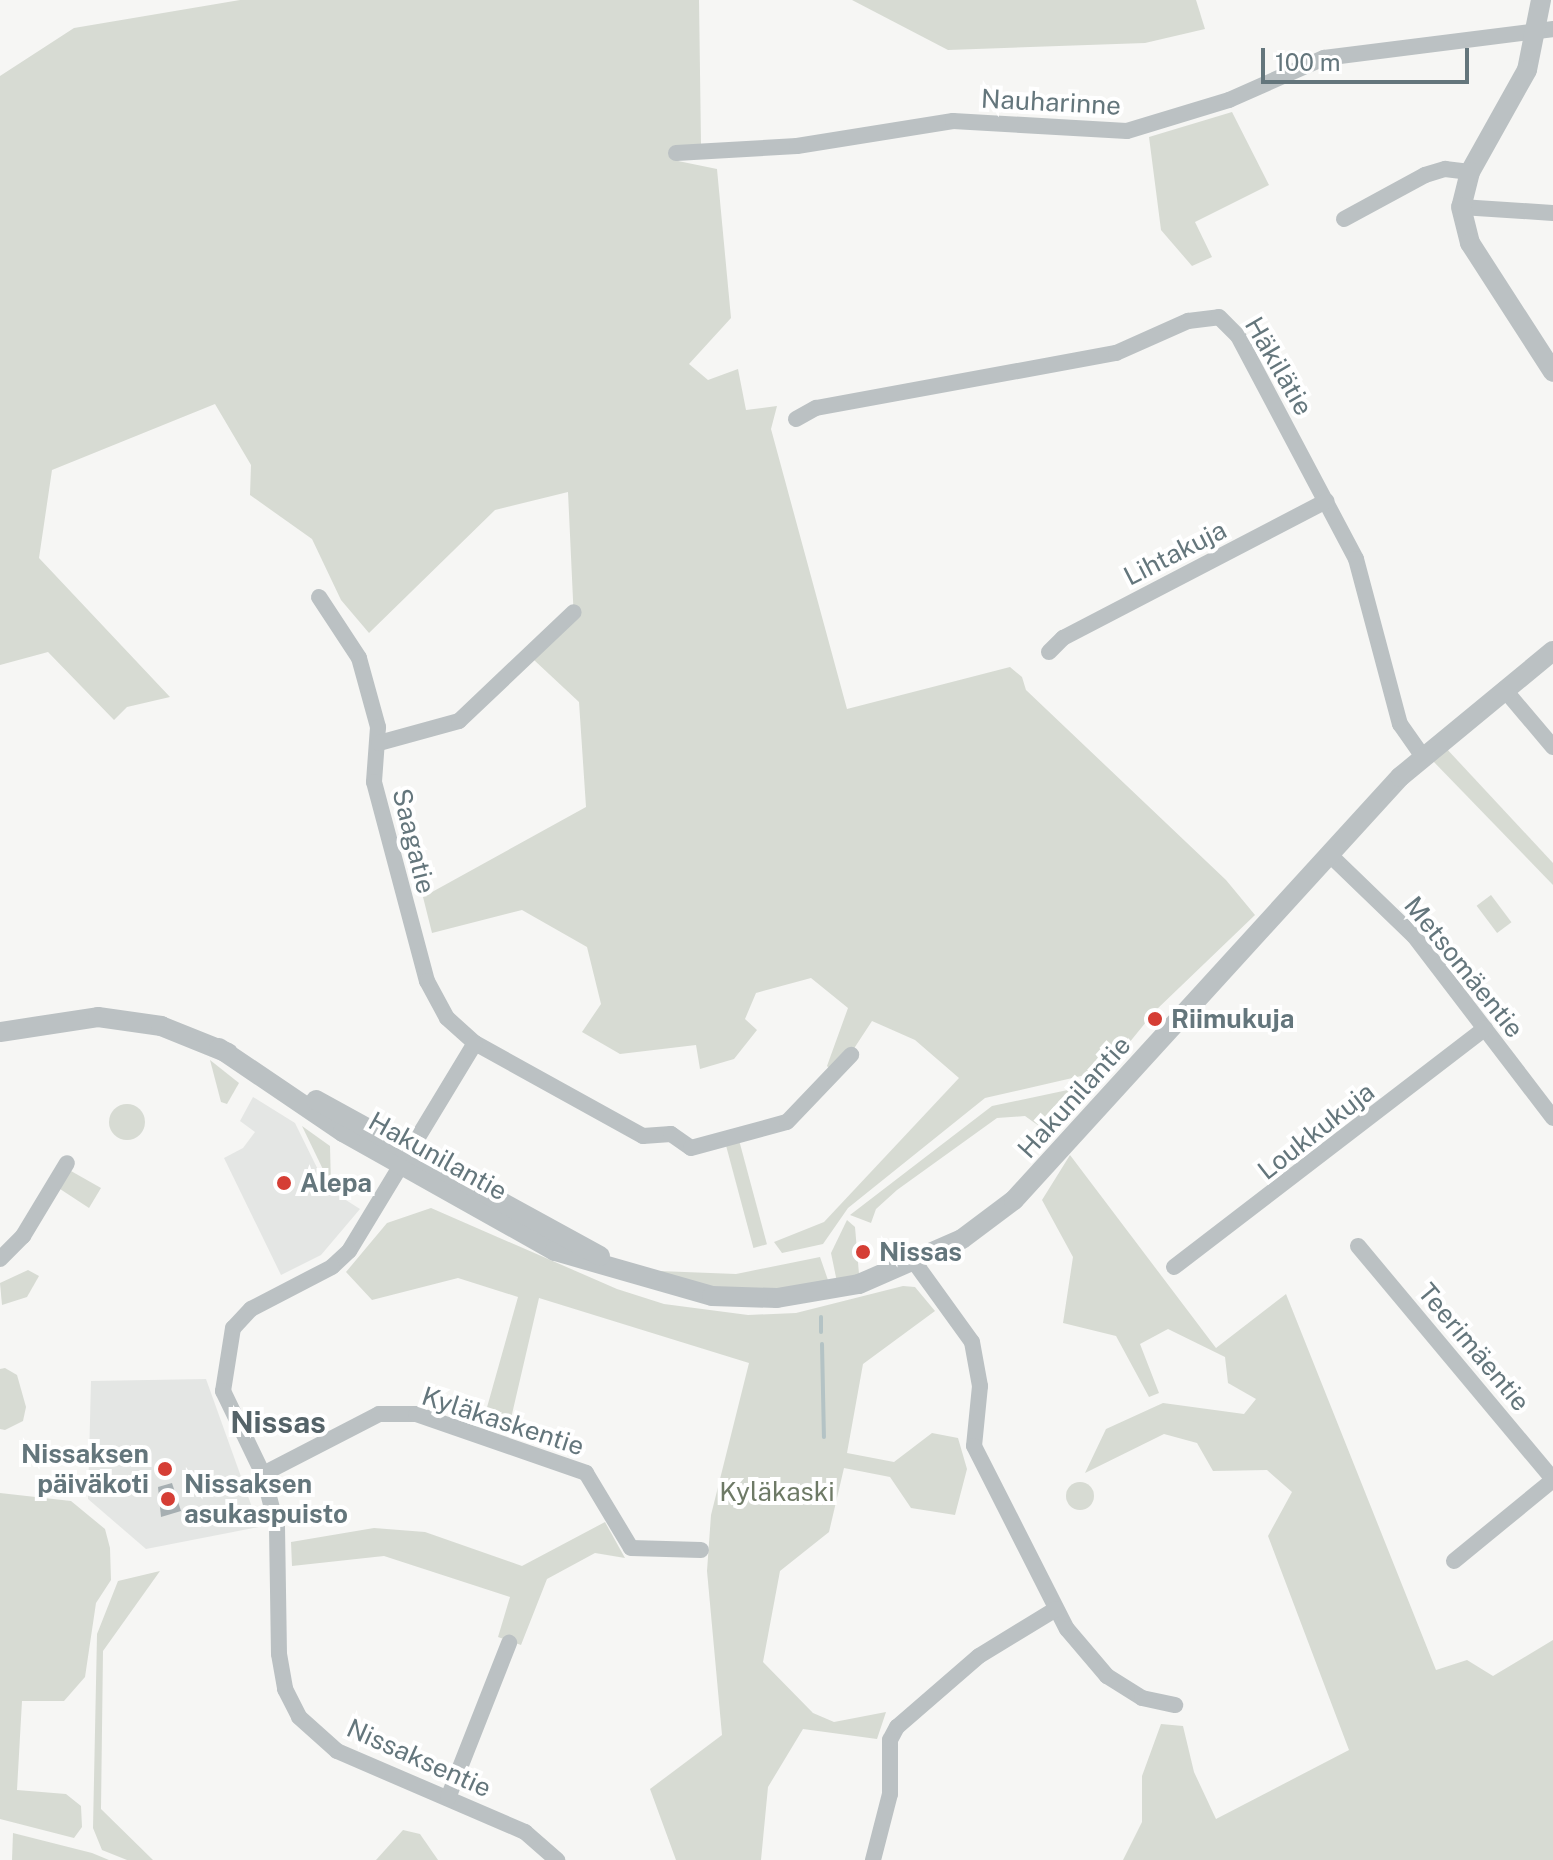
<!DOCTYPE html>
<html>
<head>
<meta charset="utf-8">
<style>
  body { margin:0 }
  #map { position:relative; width:1553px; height:1860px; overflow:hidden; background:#f6f6f4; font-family:"Public Sans",sans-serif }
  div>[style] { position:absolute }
  .built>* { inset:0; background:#e4e6e4 }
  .green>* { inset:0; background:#d7dbd3; transform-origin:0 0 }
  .round { border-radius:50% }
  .stream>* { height:4px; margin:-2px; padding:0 2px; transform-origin:2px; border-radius:2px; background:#b4c3c5 }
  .building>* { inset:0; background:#a6afb2 }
  .minor>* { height:16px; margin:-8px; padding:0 8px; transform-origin:8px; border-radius:8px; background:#bbc1c3 }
  .tertiary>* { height:20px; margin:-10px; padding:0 10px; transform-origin:10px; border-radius:10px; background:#bbc1c3 }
  .dots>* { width:22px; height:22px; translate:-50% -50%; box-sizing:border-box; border:4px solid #fff; border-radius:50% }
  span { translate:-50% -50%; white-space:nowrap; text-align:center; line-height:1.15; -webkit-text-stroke:8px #fff; paint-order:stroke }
  .street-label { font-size:26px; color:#64767c }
  .poi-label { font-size:26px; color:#64767c; font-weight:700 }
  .left { translate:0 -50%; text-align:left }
  .right { translate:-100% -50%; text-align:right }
  .park-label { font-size:26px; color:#6e7a66 }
  .quarter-label { font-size:30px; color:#556368; font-weight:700 }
  .scale { position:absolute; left:1261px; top:48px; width:208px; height:36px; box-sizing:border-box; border:4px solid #64767c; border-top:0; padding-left:10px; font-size:24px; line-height:28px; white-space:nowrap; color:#64767c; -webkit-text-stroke:6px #fff; paint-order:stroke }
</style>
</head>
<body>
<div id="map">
  <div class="built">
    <i style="clip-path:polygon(253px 1097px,295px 1123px,327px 1188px,360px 1209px,321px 1255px,281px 1275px,224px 1158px,243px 1148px,255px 1132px,240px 1121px)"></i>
    <i style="clip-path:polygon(206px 1379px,259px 1527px,146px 1549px,88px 1499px,91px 1381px)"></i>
  </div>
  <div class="green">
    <i style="clip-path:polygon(240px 0,699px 0,701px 144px,678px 161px,717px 169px,731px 318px,689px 364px,708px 380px,738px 369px,746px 410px,777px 406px,771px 429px,847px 709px,1010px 667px,1022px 677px,1026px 690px,1226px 880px,1255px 915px,1155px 1011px,1107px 1070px,985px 1098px,848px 1208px,823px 1244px,782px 1253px,774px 1242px,824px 1222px,959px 1078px,915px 1040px,872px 1021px,836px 1076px,827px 1066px,848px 1008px,811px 978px,756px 993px,745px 1019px,757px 1030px,734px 1059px,700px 1069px,696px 1045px,620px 1054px,582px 1032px,601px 1004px,587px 947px,522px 910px,432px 933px,423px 897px,586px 807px,579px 702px,534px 660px,574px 621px,568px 492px,495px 510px,369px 633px,341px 600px,312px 539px,250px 495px,251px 465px,215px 404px,52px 470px,39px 558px,170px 697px,127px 707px,114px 720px,48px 652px,0 665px,0 76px,74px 28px)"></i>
    <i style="clip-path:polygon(852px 0,1196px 0,1205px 29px,1145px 43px,948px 50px)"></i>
    <i style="clip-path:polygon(1232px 112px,1269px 185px,1195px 222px,1212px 257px,1192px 266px,1161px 230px,1149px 137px)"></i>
    <i style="clip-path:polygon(1445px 747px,1553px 863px,1553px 885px,1432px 760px)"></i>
    <i style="left:1491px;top:895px;width:34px;height:18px;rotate:53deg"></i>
    <i style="clip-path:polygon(210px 1060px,239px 1083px,227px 1104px,221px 1102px)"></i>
    <i style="clip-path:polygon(1096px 1084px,1053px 1136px,1025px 1116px,997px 1118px,897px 1190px,876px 1209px,871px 1223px,850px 1215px,992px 1106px)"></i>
    <i class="round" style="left:109px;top:1104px;width:36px;height:36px"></i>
    <i style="clip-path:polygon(302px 1126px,330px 1146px,331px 1186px)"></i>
    <i style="left:739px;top:1140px;width:108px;height:14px;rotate:75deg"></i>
    <i style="clip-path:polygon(1070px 1155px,1216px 1348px,1286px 1294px,1436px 1670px,1467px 1660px,1493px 1676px,1553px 1640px,1553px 1860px,1123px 1860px,1142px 1822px,1142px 1776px,1161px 1724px,1183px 1726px,1194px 1772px,1216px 1819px,1349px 1750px,1268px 1536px,1292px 1492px,1267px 1470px,1213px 1471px,1197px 1443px,1164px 1434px,1085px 1473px,1106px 1429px,1163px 1403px,1244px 1414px,1256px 1399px,1228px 1383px,1225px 1357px,1168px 1329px,1140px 1344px,1159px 1393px,1149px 1397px,1116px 1336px,1063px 1323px,1073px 1257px,1042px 1200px)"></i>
    <i style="clip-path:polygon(71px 1171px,101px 1188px,89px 1208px,57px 1187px)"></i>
    <i style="clip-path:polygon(431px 1208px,617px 1289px,664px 1304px,748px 1315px,796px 1313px,903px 1286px,915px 1287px,935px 1311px,863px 1364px,847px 1453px,894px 1462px,932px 1433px,958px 1438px,967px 1469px,955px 1515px,911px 1508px,890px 1477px,844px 1468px,829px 1532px,780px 1571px,763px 1662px,813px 1713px,834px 1722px,886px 1712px,877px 1739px,803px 1729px,768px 1787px,761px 1860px,676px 1860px,650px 1789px,722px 1735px,707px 1571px,711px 1515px,749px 1363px,539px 1298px,509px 1427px,484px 1418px,518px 1297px,458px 1278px,372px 1300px,346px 1272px,387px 1223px)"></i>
    <i style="clip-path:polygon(847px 1220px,855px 1227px,859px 1274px,837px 1282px,831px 1253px)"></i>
    <i style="clip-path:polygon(820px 1257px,829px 1283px,800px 1288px,711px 1288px,659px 1271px,736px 1274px)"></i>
    <i style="clip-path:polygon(28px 1270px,39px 1276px,27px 1297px,2px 1305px,0 1283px)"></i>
    <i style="clip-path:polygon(5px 1368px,17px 1375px,26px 1407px,23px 1421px,5px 1430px,0 1429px,0 1369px)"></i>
    <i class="round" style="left:1066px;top:1482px;width:28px;height:28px"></i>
    <i style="clip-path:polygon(0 1493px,71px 1501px,105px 1529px,110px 1548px,111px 1580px,96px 1603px,85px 1677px,64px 1701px,22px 1701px,17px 1790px,66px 1794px,81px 1806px,82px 1827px,74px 1838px,0 1819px)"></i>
    <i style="clip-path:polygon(605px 1522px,625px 1558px,595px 1553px,547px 1579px,521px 1645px,498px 1637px,510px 1597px,384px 1556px,292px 1566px,291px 1542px,374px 1528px,425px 1532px,522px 1566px)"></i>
    <i style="clip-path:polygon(160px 1571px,103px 1651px,101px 1809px,153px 1860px,127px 1860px,102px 1850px,93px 1828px,97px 1634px,118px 1581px)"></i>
    <i style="clip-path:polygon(403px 1830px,420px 1834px,438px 1860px,376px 1860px)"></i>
    <i style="clip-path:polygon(13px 1833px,92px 1853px,109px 1860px,12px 1860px)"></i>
  </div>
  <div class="stream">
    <i style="left:821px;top:1317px;width:15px;rotate:90deg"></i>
    <i style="left:822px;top:1344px;width:93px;rotate:88.8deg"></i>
  </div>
  <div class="building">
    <i style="clip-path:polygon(172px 1483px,181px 1511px,161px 1517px,158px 1487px)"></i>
  </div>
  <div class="minor">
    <i style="left:676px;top:153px;width:121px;rotate:-3.3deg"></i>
    <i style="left:797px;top:146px;width:158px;rotate:-9.1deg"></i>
    <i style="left:953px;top:121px;width:174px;rotate:3.3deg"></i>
    <i style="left:1127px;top:131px;width:107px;rotate:-16.9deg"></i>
    <i style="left:1229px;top:100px;width:104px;rotate:-23.9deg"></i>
    <i style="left:1324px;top:58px;width:231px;rotate:-7.2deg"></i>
    <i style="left:1461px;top:207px;width:92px;rotate:3.7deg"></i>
    <i style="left:1344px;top:219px;width:92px;rotate:-28.5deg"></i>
    <i style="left:1425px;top:175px;width:21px;rotate:-17deg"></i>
    <i style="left:1445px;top:169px;width:25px;rotate:7deg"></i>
    <i style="left:796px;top:419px;width:23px;rotate:-29deg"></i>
    <i style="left:816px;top:408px;width:305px;rotate:-10.4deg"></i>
    <i style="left:1116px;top:353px;width:79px;rotate:-24deg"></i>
    <i style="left:1188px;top:321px;width:31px;rotate:-7deg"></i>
    <i style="left:1219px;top:317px;width:27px;rotate:45deg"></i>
    <i style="left:1238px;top:336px;width:252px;rotate:62.1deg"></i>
    <i style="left:1356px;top:559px;width:171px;rotate:75.1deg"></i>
    <i style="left:1400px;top:724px;width:39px;rotate:55deg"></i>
    <i style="left:319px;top:597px;width:73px;rotate:56.7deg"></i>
    <i style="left:359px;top:658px;width:72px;rotate:74.6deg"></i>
    <i style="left:378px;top:727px;width:55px;rotate:94.2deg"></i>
    <i style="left:374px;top:782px;width:206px;rotate:75.1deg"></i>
    <i style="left:427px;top:981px;width:42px;rotate:61.6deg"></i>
    <i style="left:447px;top:1018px;width:38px;rotate:42deg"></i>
    <i style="left:475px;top:1043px;width:192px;rotate:29deg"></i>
    <i style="left:643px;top:1136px;width:28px;rotate:-4deg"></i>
    <i style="left:671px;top:1134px;width:24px;rotate:35deg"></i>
    <i style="left:691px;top:1148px;width:99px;rotate:-15.2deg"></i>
    <i style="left:787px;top:1122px;width:93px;rotate:-46.3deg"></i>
    <i style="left:1049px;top:652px;width:20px;rotate:-45deg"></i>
    <i style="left:1063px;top:638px;width:297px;rotate:-27.5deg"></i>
    <i style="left:1504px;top:689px;width:76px;rotate:49.8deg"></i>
    <i style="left:379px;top:743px;width:83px;rotate:-15.4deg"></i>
    <i style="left:459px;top:721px;width:158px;rotate:-43.5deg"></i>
    <i style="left:1330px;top:855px;width:117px;rotate:44deg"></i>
    <i style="left:1414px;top:936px;width:229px;rotate:52.6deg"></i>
    <i style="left:475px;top:1043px;width:243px;rotate:121.2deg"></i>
    <i style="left:349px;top:1251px;width:23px;rotate:137deg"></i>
    <i style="left:332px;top:1267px;width:91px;rotate:152.6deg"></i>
    <i style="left:251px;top:1309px;width:26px;rotate:133deg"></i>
    <i style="left:233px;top:1328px;width:64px;rotate:99deg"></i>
    <i style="left:223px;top:1391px;width:92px;rotate:64.3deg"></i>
    <i style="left:263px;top:1474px;width:55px;rotate:75.2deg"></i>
    <i style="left:277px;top:1527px;width:127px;rotate:89.1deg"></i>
    <i style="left:279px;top:1654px;width:36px;rotate:80deg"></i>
    <i style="left:285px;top:1689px;width:31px;rotate:63deg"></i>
    <i style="left:299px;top:1717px;width:51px;rotate:41.8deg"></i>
    <i style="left:337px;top:1751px;width:205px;rotate:23.3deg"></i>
    <i style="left:525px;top:1832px;width:43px;rotate:41.2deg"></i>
    <i style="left:1358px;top:1246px;width:304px;rotate:50.1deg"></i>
    <i style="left:0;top:1259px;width:33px;rotate:-45deg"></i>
    <i style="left:23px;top:1236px;width:85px;rotate:-58.9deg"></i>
    <i style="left:915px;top:1263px;width:97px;rotate:54.2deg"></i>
    <i style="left:972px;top:1342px;width:45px;rotate:79.7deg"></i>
    <i style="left:980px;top:1386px;width:60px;rotate:95.7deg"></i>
    <i style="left:974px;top:1446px;width:205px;rotate:63.1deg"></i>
    <i style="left:1067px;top:1629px;width:62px;rotate:49.6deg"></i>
    <i style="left:1107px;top:1676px;width:41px;rotate:32.2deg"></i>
    <i style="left:1142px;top:1698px;width:34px;rotate:12deg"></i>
    <i style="left:1174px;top:1267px;width:392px;rotate:-37.5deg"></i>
    <i style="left:263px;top:1474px;width:131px;rotate:-27.3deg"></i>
    <i style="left:379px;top:1414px;width:37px"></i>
    <i style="left:416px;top:1414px;width:180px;rotate:19.1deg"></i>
    <i style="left:586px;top:1473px;width:87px;rotate:59deg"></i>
    <i style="left:631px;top:1548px;width:70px;rotate:1.6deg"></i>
    <i style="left:1454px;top:1561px;width:128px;rotate:-39.3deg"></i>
    <i style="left:448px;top:1798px;width:167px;rotate:-68.5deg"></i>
    <i style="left:873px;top:1860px;width:68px;rotate:-75.6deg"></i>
    <i style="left:890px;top:1794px;width:54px;rotate:-90deg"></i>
    <i style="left:890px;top:1740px;width:15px;rotate:-62deg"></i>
    <i style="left:897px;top:1727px;width:108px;rotate:-40.9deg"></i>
    <i style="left:979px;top:1656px;width:90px;rotate:-31.4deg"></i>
  </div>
  <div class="tertiary">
    <i style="left:1541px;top:0;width:71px;rotate:101.3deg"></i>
    <i style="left:1527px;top:70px;width:117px;rotate:119.2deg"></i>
    <i style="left:1470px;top:172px;width:36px;rotate:104deg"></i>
    <i style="left:1461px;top:207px;width:37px;rotate:76deg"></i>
    <i style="left:1470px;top:243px;width:153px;rotate:57.2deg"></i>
    <i style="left:0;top:1032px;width:99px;rotate:-8.7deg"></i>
    <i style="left:98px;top:1017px;width:64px;rotate:8.1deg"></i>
    <i style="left:161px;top:1026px;width:72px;rotate:21.9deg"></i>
    <i style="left:219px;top:1048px;width:150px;rotate:34.1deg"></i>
    <i style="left:343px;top:1132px;width:243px;rotate:29.3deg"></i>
    <i style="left:555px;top:1251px;width:163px;rotate:16deg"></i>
    <i style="left:712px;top:1296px;width:65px;rotate:1.8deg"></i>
    <i style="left:777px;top:1298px;width:83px;rotate:-9.7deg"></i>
    <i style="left:859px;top:1284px;width:112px;rotate:-23.6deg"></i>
    <i style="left:962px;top:1239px;width:65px;rotate:-36.9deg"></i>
    <i style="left:1014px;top:1200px;width:573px;rotate:-47.62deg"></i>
    <i style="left:1400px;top:777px;width:198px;rotate:-39.5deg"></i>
    <i style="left:316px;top:1100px;width:324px;rotate:28.8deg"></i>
  </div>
  <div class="dots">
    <i style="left:1155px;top:1019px;background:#d53e35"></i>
    <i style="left:284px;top:1183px;background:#d53e35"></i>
    <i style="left:863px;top:1252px;background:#d53e35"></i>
    <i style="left:165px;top:1469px;background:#d53e35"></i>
    <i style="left:168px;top:1499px;background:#d53e35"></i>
  </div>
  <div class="street-label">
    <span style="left:1051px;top:102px;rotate:3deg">Nauharinne</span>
    <span style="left:1279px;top:366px;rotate:60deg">Häkilätie</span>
    <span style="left:1175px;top:553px;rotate:-27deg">Lihtakuja</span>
    <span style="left:414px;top:841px;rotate:76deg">Saagatie</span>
    <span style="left:1464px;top:967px;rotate:51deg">Metsomäentie</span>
    <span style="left:1074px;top:1097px;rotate:-48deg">Hakunilantie</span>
    <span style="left:1316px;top:1131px;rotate:-38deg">Loukkukuja</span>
    <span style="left:438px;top:1156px;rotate:29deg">Hakunilantie</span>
    <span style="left:1474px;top:1347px;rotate:50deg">Teerimäentie</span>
    <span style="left:503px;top:1421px;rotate:18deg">Kyläkaskentie</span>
    <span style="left:419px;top:1758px;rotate:24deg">Nissaksentie</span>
  </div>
  <div class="poi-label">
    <span class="left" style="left:1171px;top:1019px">Riimukuja</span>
    <span class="left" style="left:300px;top:1183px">Alepa</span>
    <span class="left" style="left:879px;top:1252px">Nissas</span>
    <span class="right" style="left:149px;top:1469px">Nissaksen<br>päiväkoti</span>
    <span class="left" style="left:184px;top:1499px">Nissaksen<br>asukaspuisto</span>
  </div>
  <div class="park-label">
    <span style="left:777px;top:1492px">Kyläkaski</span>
  </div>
  <div class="quarter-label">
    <span style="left:278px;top:1422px">Nissas</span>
  </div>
  <div class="scale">100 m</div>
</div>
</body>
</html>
